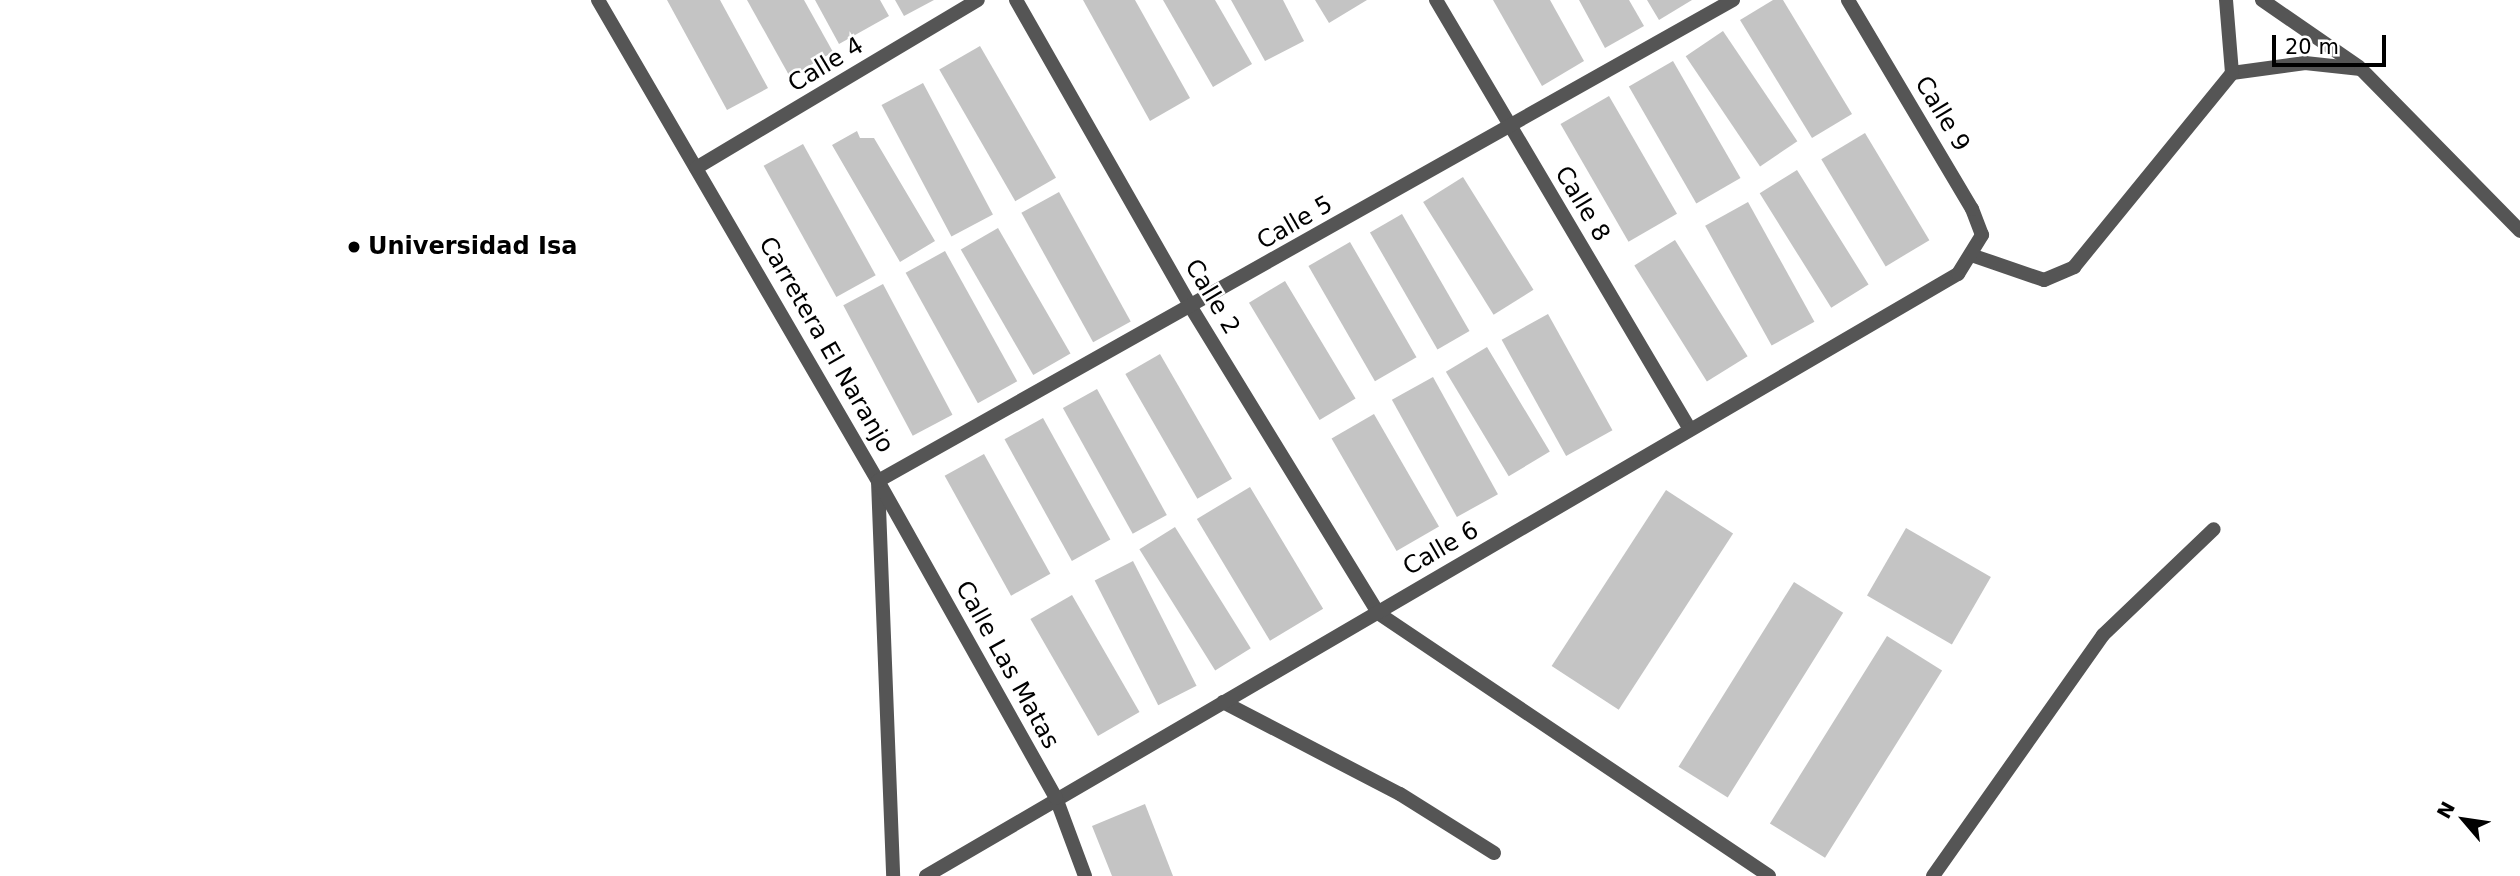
<!DOCTYPE html>
<html>
<head>
<meta charset="utf-8">
<style>
  body { margin:0 }
  #map { position:relative; width:2520px; height:876px; overflow:hidden; background:#fff; font-family:"DejaVu Sans",sans-serif }
  div>[style] { position:absolute }
  .building>* { inset:0; background:#c4c4c4; transform-origin:0 0 }
  .street>* { height:14px; margin:-7px; padding:0 7px; transform-origin:7px; border-radius:7px; background:#555 }
  .dots>* { width:19px; height:19px; translate:-50% -50%; box-sizing:border-box; border:4px solid #fff; border-radius:50% }
  span { translate:-50% -50%; white-space:nowrap; text-align:center; line-height:1.15; -webkit-text-stroke:5px #fff; paint-order:stroke }
  .street-label { font-size:24px; color:#000 }
  .poi-label { font-size:24px; color:#000; font-weight:700 }
  .left { translate:0 -50%; text-align:left }
  .north { position:absolute; left:2429px; top:785px; width:70px; height:70px; -webkit-text-stroke:5px #fff; paint-order:stroke; rotate:299deg; font-size:19px; font-weight:700; line-height:28px; text-align:center; color:#000 }
  .north::after { content:''; display:block; margin:auto; width:24px; height:32px; background:#000; clip-path:polygon(50% 0,100% 100%,50% 72%,0 100%) }
  .scale { position:absolute; left:2272px; top:35px; width:114px; height:32px; box-sizing:border-box; border:4px solid #000; border-top:0; padding-left:9px; font-size:21px; line-height:24px; white-space:nowrap; color:#000; -webkit-text-stroke:5px #fff; paint-order:stroke }
</style>
</head>
<body>
<div id="map">
  <div class="building">
    <i style="clip-path:polygon(667px 0,720px 0,768px 88px,727px 110px)"></i>
    <i style="clip-path:polygon(747px 0,804px 0,833px 52px,790px 77px)"></i>
    <i style="clip-path:polygon(815px 0,880px 0,889px 16px,839px 44px)"></i>
    <i style="clip-path:polygon(895px 0,934px 0,904px 16px)"></i>
    <i style="clip-path:polygon(1083px 0,1135px 0,1190px 98px,1150px 121px)"></i>
    <i style="clip-path:polygon(1163px 0,1215px 0,1252px 64px,1213px 87px)"></i>
    <i style="clip-path:polygon(1231px 0,1283px 0,1304px 41px,1265px 61px)"></i>
    <i style="clip-path:polygon(1315px 0,1367px 0,1329px 23px)"></i>
    <i style="clip-path:polygon(1493px 0,1550px 0,1584px 61px,1542px 86px)"></i>
    <i style="clip-path:polygon(1579px 0,1629px 0,1644px 26px,1605px 48px)"></i>
    <i style="clip-path:polygon(1647px 0,1692px 0,1659px 20px)"></i>
    <i style="clip-path:polygon(1773px 0,1783px 0,1852px 114px,1812px 138px,1740px 20px)"></i>
    <i style="left:1723px;top:31px;width:133px;height:45px;rotate:56deg"></i>
    <i style="left:980px;top:46px;width:152px;height:47px;rotate:60deg"></i>
    <i style="left:1673px;top:61px;width:135px;height:51px;rotate:60deg"></i>
    <i style="left:923px;top:83px;width:149px;height:47px;rotate:62deg"></i>
    <i style="left:1609px;top:96px;width:136px;height:56px;rotate:60deg"></i>
    <i style="clip-path:polygon(857px 131px,860px 138px,874px 138px,935px 241px,900px 262px,832px 145px)"></i>
    <i style="left:1865px;top:133px;width:125px;height:51px;rotate:59deg"></i>
    <i style="left:803px;top:144px;width:150px;height:45px;rotate:61deg"></i>
    <i style="left:1797px;top:170px;width:135px;height:44px;rotate:58deg"></i>
    <i style="left:1463px;top:177px;width:133px;height:47px;rotate:58deg"></i>
    <i style="left:1059px;top:192px;width:148px;height:43px;rotate:61deg"></i>
    <i style="left:1748px;top:202px;width:137px;height:49px;rotate:61deg"></i>
    <i style="left:1402px;top:214px;width:135px;height:37px;rotate:60deg"></i>
    <i style="left:998px;top:228px;width:145px;height:43px;rotate:60deg"></i>
    <i style="left:1675px;top:240px;width:137px;height:48px;rotate:58deg"></i>
    <i style="left:1350px;top:242px;width:133px;height:48px;rotate:60deg"></i>
    <i style="left:945px;top:251px;width:149px;height:45px;rotate:61deg"></i>
    <i style="left:1285px;top:281px;width:137px;height:42px;rotate:59deg"></i>
    <i style="left:883px;top:284px;width:148px;height:45px;rotate:62deg"></i>
    <i style="left:1548px;top:314px;width:133px;height:53px;rotate:61deg"></i>
    <i style="left:1487px;top:347px;width:122px;height:48px;rotate:59deg"></i>
    <i style="left:1160px;top:354px;width:144px;height:40px;rotate:60deg"></i>
    <i style="left:1433px;top:377px;width:134px;height:47px;rotate:61deg"></i>
    <i style="left:1097px;top:389px;width:144px;height:39px;rotate:61deg"></i>
    <i style="left:1374px;top:414px;width:130px;height:49px;rotate:60deg"></i>
    <i style="left:1043px;top:418px;width:139px;height:44px;rotate:61deg"></i>
    <i style="left:984px;top:454px;width:137px;height:45px;rotate:61deg"></i>
    <i style="left:1250px;top:487px;width:142px;height:62px;rotate:59deg"></i>
    <i style="left:1666px;top:490px;width:80px;height:210px;rotate:33deg"></i>
    <i style="left:1175px;top:527px;width:143px;height:42px;rotate:58deg"></i>
    <i style="left:1906px;top:528px;width:98px;height:78px;rotate:30deg"></i>
    <i style="left:1133px;top:561px;width:140px;height:43px;rotate:63deg"></i>
    <i style="left:1794px;top:582px;width:58px;height:218px;rotate:32deg"></i>
    <i style="left:1072px;top:595px;width:135px;height:48px;rotate:60deg"></i>
    <i style="left:1887px;top:636px;width:65px;height:221px;rotate:32deg"></i>
    <i style="clip-path:polygon(1145px 804px,1173px 876px,1112px 876px,1092px 826px)"></i>
  </div>
  <div class="street">
    <i style="left:598px;top:0;width:557px;rotate:59.8deg"></i>
    <i style="left:878px;top:481px;width:395px;rotate:87.8deg"></i>
    <i style="left:1016px;top:0;width:356px;rotate:60.3deg"></i>
    <i style="left:1192px;top:309px;width:356px;rotate:58.5deg"></i>
    <i style="left:1378px;top:613px;width:471px;rotate:33.9deg"></i>
    <i style="left:1436px;top:0;width:499px;rotate:59.4deg"></i>
    <i style="left:2262px;top:0;width:118px;rotate:34.6deg"></i>
    <i style="left:2232px;top:73px;width:74px;rotate:-7.8deg"></i>
    <i style="left:2305px;top:63px;width:56px;rotate:6.1deg"></i>
    <i style="left:2361px;top:69px;width:227px;rotate:45.5deg"></i>
    <i style="left:696px;top:168px;width:328px;rotate:-30.8deg"></i>
    <i style="left:1974px;top:256px;width:74px;rotate:18.9deg"></i>
    <i style="left:2044px;top:280px;width:33px;rotate:-23deg"></i>
    <i style="left:2074px;top:267px;width:250px;rotate:-50.8deg"></i>
    <i style="left:2232px;top:73px;width:73px;rotate:-94.7deg"></i>
    <i style="left:1223px;top:702px;width:199px;rotate:27.5deg"></i>
    <i style="left:1400px;top:794px;width:111px;rotate:32.1deg"></i>
    <i style="left:926px;top:876px;width:1195px;rotate:-30.26deg"></i>
    <i style="left:1958px;top:274px;width:46px;rotate:-58.4deg"></i>
    <i style="left:1982px;top:235px;width:28px;rotate:-111deg"></i>
    <i style="left:1972px;top:209px;width:243px;rotate:-120.7deg"></i>
    <i style="left:1085px;top:876px;width:83px;rotate:-110.4deg"></i>
    <i style="left:1056px;top:798px;width:364px;rotate:-119.3deg"></i>
    <i style="left:878px;top:481px;width:981px;rotate:-29.36deg"></i>
    <i style="left:1933px;top:876px;width:295px;rotate:-54.8deg"></i>
    <i style="left:2103px;top:635px;width:153px;rotate:-43.7deg"></i>
  </div>
  <div class="dots">
    <i style="left:354px;top:247px;background:#000"></i>
  </div>
  <div class="street-label">
    <span style="left:826px;top:65px;rotate:-31deg">Calle 4</span>
    <span style="left:1942px;top:114px;rotate:59deg">Calle 9</span>
    <span style="left:1582px;top:204px;rotate:59deg">Calle 8</span>
    <span style="left:1295px;top:223px;rotate:-30deg">Calle 5</span>
    <span style="left:1212px;top:297px;rotate:59deg">Calle 2</span>
    <span style="left:826px;top:345px;rotate:60deg">Carretera El Naranjo</span>
    <span style="left:1441px;top:549px;rotate:-30deg">Calle 6</span>
    <span style="left:1007px;top:665px;rotate:61deg">Calle Las Matas</span>
  </div>
  <div class="poi-label">
    <span class="left" style="left:368px;top:247px">Universidad Isa</span>
  </div>
  <div class="north">N</div>
  <div class="scale">20 m</div>
</div>
</body>
</html>
